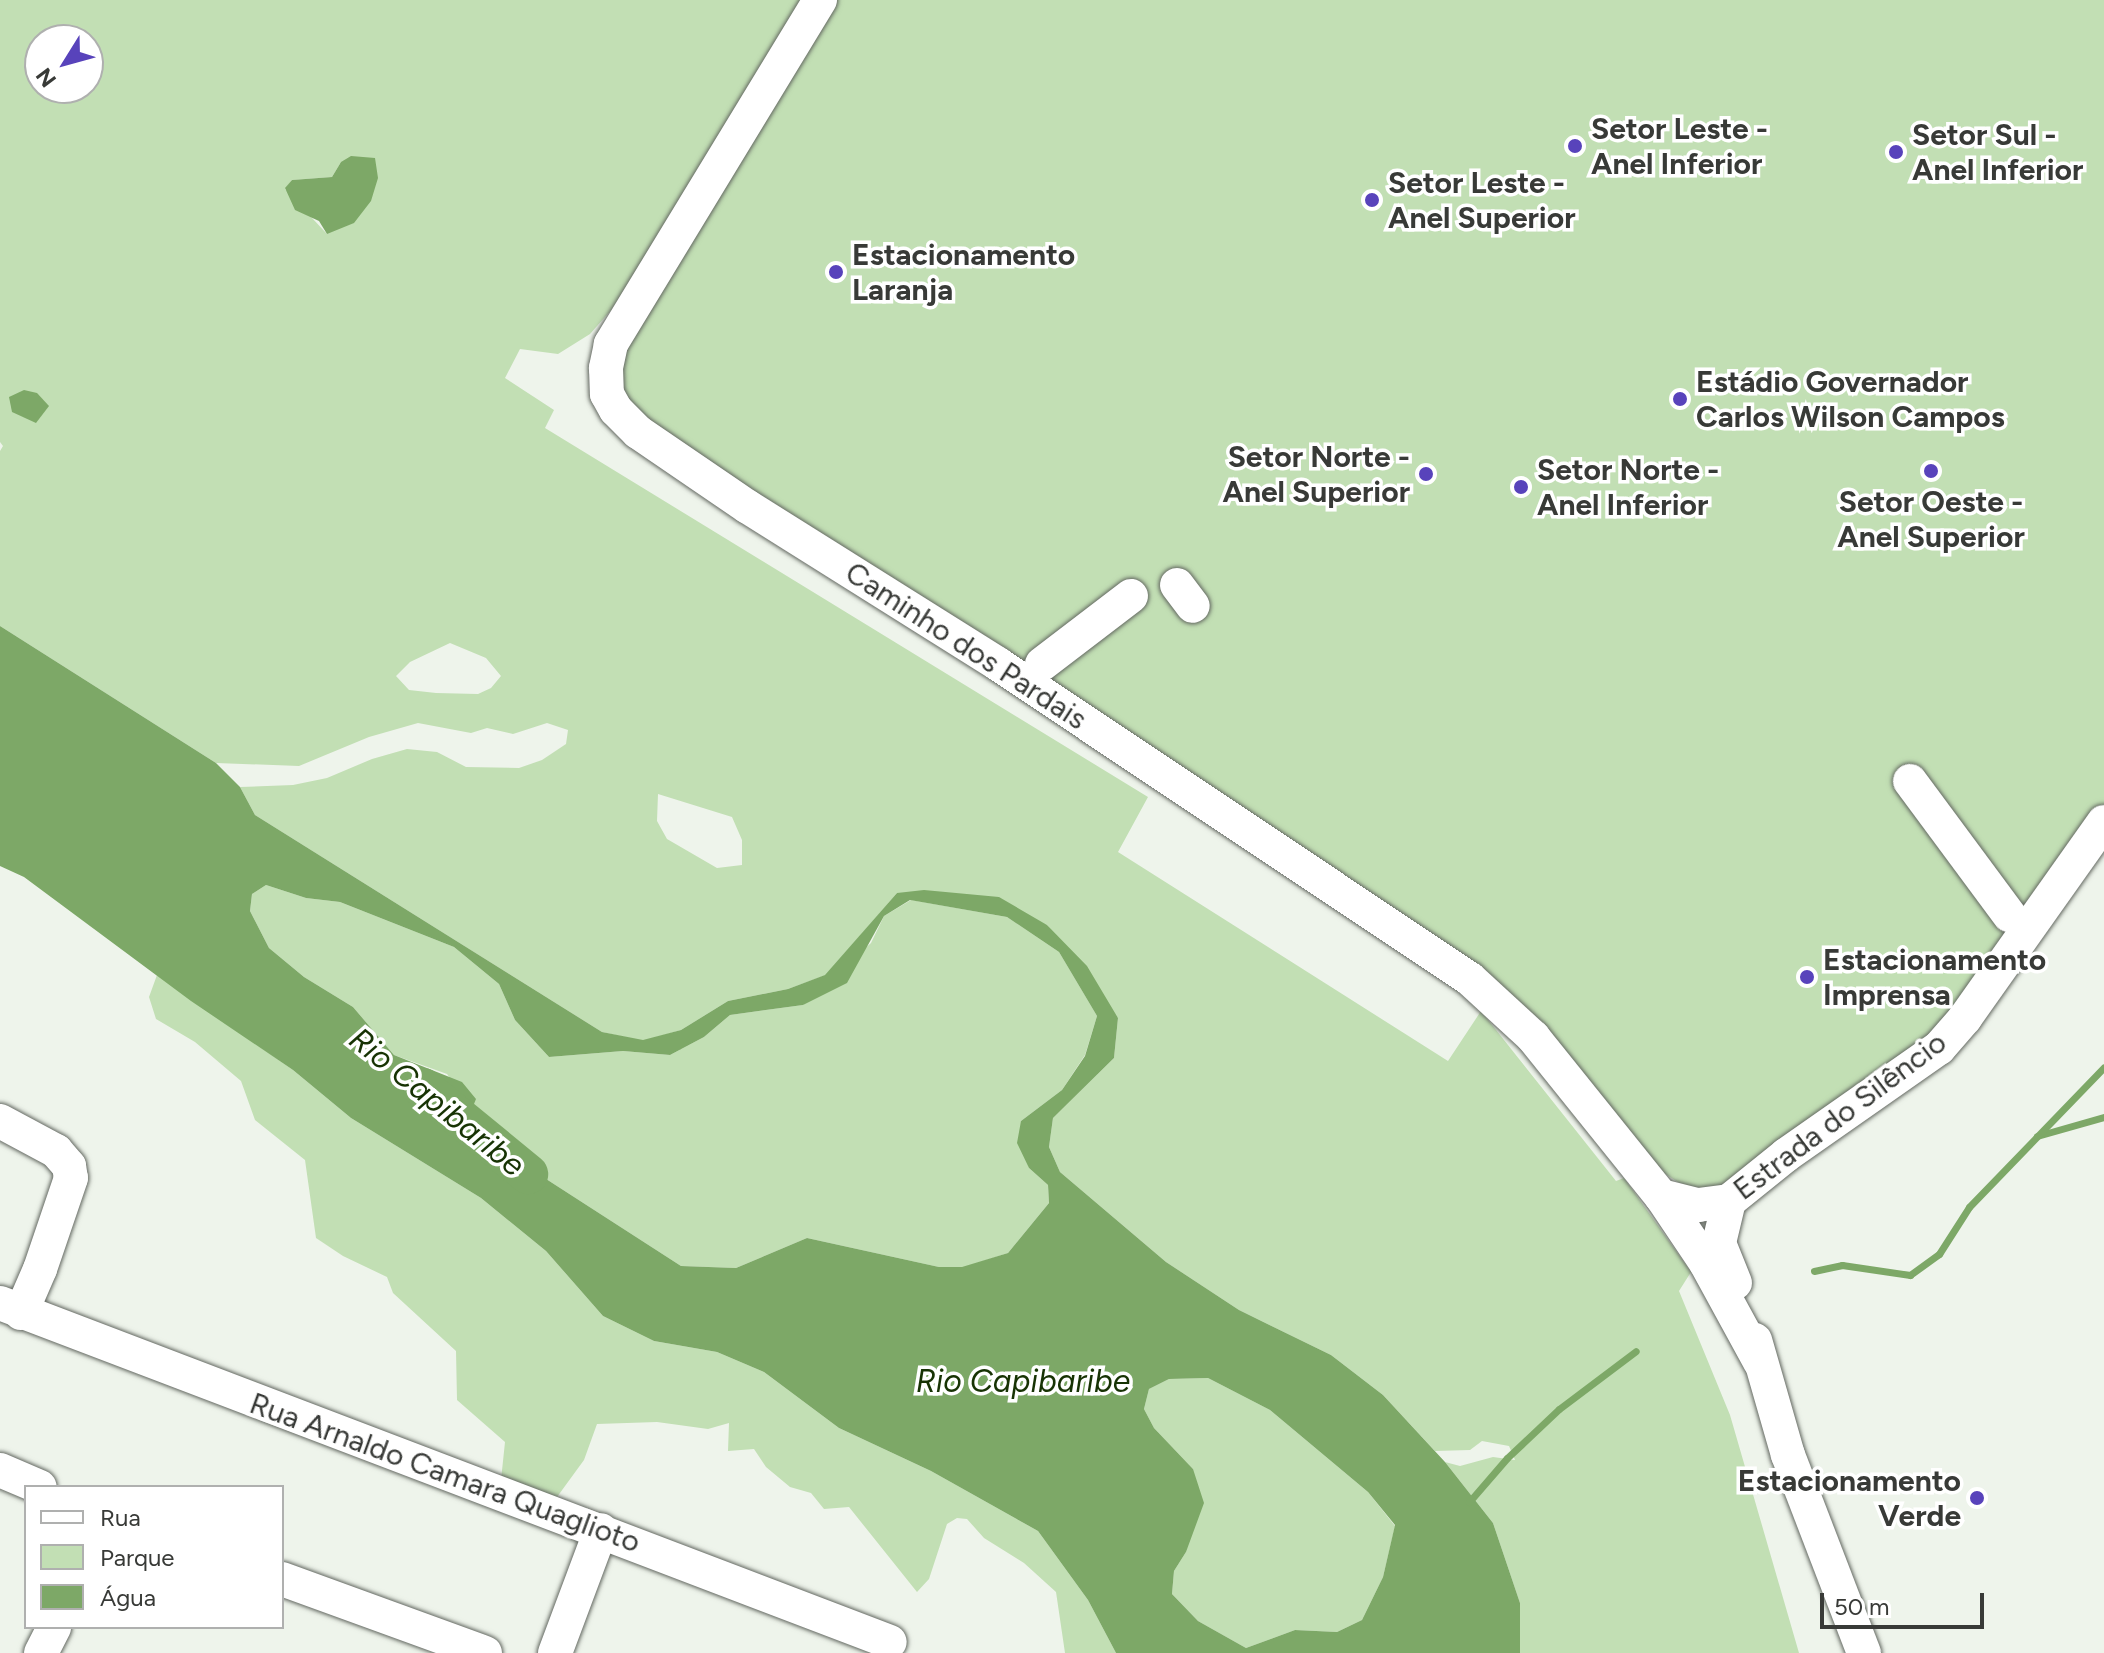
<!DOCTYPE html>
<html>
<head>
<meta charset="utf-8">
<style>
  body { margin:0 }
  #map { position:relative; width:2104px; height:1653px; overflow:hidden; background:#eef4eb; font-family:Figtree,sans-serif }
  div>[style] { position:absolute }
  .green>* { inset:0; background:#c2dfb4 }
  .water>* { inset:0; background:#7da867 }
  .stream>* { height:7px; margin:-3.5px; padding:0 3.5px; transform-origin:3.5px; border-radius:3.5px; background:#7da867 }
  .river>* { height:40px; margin:-20px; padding:0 20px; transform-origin:20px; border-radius:20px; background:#7da867 }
  .roads { filter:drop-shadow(0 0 2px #636861) drop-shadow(0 0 2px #636861) }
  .minor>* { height:34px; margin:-17px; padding:0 17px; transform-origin:17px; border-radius:17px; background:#fff }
  .dots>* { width:22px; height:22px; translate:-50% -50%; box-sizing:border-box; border:4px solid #fff; border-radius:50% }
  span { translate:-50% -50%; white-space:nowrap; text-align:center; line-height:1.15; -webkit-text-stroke:7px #fff; paint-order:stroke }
  .poi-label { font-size:30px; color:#383a37; font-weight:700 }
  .left { translate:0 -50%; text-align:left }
  .right { translate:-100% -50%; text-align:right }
  .street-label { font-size:30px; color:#383a37 }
  .water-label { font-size:32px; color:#173304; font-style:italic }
  .legend { position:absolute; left:24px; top:1485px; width:260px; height:144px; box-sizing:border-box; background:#fff; border:2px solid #afb0af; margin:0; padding:10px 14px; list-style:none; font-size:24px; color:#383a37 }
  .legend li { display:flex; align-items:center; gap:16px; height:40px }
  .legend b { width:40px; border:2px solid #afb0af }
  .north { position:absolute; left:24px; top:24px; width:80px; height:80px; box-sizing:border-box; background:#fff; border:2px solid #afb0af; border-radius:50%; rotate:233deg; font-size:22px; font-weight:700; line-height:32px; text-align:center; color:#383a37 }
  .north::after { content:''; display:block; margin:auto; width:28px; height:36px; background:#5843bb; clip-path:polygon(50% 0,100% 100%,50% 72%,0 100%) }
  .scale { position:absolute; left:1820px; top:1593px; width:164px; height:36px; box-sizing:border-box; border:4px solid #383a37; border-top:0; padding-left:10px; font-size:24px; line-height:28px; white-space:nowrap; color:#383a37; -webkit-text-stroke:6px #fff; paint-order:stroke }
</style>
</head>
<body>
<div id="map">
  <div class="green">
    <i style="clip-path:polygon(evenodd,0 0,804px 0,612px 309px,590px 334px,558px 354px,520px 349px,505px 378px,554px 410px,545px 428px,1148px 797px,1118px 852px,1448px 1061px,1481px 1011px,1616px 1181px,1624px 1178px,1691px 1272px,1679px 1291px,1730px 1415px,1799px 1653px,1520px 1653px,1520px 1603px,1493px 1523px,1445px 1462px,1460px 1466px,1493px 1457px,1515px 1460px,1509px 1446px,1482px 1441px,1470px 1450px,1435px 1451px,1383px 1395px,1331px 1355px,1239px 1310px,1166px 1262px,1060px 1172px,1049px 1147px,1053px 1118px,1114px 1058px,1118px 1018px,1047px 925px,897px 893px,826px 975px,788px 989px,728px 1001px,681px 1030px,643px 1041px,602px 1032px,255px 815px,240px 787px,293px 785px,327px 778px,372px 759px,407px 749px,437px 752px,466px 767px,519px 768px,542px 760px,566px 744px,568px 730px,547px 723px,513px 734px,487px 728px,471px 733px,418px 723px,369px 737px,299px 766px,216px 763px,0 626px,0 451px,3px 446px,0 442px,0 0,40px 40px,88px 40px,88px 88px,40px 88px,40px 40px,0 0,341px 162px,327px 234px,285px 189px,292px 180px,332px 177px,341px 162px,0 0,450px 643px,486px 658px,501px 676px,491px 688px,478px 694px,436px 693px,409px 690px,396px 676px,410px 662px,450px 643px,0 0,658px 794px,732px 817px,742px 840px,742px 865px,717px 868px,667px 839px,657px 821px,658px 794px)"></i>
    <i style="clip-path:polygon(820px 0,2104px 0,2104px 822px,1965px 1018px,1721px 1186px,1701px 1197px,1653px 1166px,1565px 1056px,659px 448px,606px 368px)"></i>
    <i style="clip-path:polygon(266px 885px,306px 898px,340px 902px,454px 947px,499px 984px,515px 1020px,549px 1057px,623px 1051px,670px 1055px,704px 1037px,730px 1015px,803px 1005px,871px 943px,884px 916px,911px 900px,1007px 917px,1059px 952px,1097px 1016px,1085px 1055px,1062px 1090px,1021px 1121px,1029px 1168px,1048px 1185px,1049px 1203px,1008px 1253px,962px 1268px,939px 1267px,807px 1238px,736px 1268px,681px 1266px,543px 1177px,523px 1153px,501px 1139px,478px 1139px,466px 1124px,472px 1110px,447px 1074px,394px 1055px,353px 1007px,304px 977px,269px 948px,250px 911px,252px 894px)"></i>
    <i style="clip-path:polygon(157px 975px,293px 1070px,351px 1118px,481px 1198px,546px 1251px,603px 1316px,654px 1341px,717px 1352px,764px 1372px,839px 1428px,931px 1471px,1038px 1531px,1088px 1600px,1116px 1653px,1065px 1653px,1056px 1592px,1024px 1563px,984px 1538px,967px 1519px,957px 1518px,947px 1524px,929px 1579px,917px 1592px,849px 1507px,824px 1509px,811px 1493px,790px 1487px,766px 1467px,754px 1449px,728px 1451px,729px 1423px,708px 1429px,657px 1422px,597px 1424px,584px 1460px,557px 1497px,501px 1480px,505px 1442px,457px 1400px,456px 1351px,393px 1293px,387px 1277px,343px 1256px,316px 1238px,305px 1160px,255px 1120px,241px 1081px,195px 1042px,156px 1019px,149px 997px)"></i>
    <i style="clip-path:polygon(1208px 1378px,1270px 1410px,1368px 1492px,1395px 1526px,1383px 1577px,1362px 1620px,1337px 1632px,1295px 1630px,1246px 1648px,1198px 1621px,1172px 1594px,1174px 1571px,1186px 1552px,1193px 1469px,1154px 1428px,1144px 1409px,1149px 1389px,1169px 1379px)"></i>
  </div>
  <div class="water">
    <i style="clip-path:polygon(351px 156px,375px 158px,378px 178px,371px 201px,354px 223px,327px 234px,319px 221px,295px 210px,285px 188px,292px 180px,332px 177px,341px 162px)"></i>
    <i style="clip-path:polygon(24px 390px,37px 393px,49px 406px,36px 423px,12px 412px,9px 397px)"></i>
    <i style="clip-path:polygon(evenodd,0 626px,216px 763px,240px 787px,255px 815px,602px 1032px,643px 1040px,681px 1030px,728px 1001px,788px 989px,825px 975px,897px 893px,924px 890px,999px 897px,1047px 925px,1087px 966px,1118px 1018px,1114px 1058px,1053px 1118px,1049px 1147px,1060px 1172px,1166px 1262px,1239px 1310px,1331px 1355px,1383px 1395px,1445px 1462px,1493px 1523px,1520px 1603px,1520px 1653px,1116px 1653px,1088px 1600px,1038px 1531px,931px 1471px,839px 1428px,764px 1372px,717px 1352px,654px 1341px,603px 1316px,546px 1251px,481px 1198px,351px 1118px,293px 1070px,191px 1001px,24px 877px,0 866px,0 626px,266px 885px,306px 898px,340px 902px,454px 947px,499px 984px,515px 1020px,549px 1057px,623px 1051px,670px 1055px,704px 1037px,730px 1015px,803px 1005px,847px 983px,884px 916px,910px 900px,1007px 917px,1059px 952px,1097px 1016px,1085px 1056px,1062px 1090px,1021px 1121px,1017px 1143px,1029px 1168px,1048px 1185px,1049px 1203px,1008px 1253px,962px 1267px,939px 1267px,807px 1238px,736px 1268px,681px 1266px,543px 1177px,523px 1153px,501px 1139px,478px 1139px,466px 1124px,476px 1099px,462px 1082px,394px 1055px,353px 1007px,304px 977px,269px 948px,250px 911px,252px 894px,266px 885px,0 626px,1208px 1378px,1270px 1410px,1368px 1492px,1395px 1525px,1383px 1577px,1362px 1620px,1337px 1632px,1295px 1630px,1246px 1648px,1198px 1621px,1172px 1594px,1174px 1571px,1186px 1552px,1204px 1503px,1193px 1469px,1154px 1428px,1144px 1409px,1149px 1389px,1169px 1379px,1208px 1378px)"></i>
  </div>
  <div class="stream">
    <i style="left:2037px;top:1136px;width:70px;rotate:-15.8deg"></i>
    <i style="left:1814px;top:1271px;width:29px;rotate:-12deg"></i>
    <i style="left:1842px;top:1265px;width:69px;rotate:8.4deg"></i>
    <i style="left:1910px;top:1275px;width:36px;rotate:-36deg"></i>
    <i style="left:1939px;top:1254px;width:56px;rotate:-57.4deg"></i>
    <i style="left:1969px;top:1207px;width:194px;rotate:-46deg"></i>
    <i style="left:1469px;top:1502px;width:58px;rotate:-49.2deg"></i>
    <i style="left:1507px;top:1458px;width:71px;rotate:-43.3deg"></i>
    <i style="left:1559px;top:1409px;width:96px;rotate:-37deg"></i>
  </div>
  <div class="river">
    <i style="left:423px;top:1088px;width:136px;rotate:39.3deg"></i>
  </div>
  <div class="roads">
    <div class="minor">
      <i style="left:820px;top:0;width:403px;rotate:121.3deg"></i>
      <i style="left:611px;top:344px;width:25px;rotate:102deg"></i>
      <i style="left:606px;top:368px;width:26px;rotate:88deg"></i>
      <i style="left:607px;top:394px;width:18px;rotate:61deg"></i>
      <i style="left:616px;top:410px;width:31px;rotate:45deg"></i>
      <i style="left:638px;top:432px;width:133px;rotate:34.3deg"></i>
      <i style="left:748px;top:507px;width:295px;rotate:32.1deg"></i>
      <i style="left:998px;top:664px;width:567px;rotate:33.72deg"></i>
      <i style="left:1470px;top:979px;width:86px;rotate:42.6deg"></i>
      <i style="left:1533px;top:1037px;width:204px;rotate:51.2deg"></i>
      <i style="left:1661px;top:1196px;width:81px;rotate:56.1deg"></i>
      <i style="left:1706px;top:1263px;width:113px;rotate:61.4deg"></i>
      <i style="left:1177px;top:585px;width:26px;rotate:53deg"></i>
      <i style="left:1042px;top:664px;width:112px;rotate:-37.4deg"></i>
      <i style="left:1910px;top:781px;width:167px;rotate:53.5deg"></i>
      <i style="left:0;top:1121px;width:64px;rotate:28.2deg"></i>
      <i style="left:56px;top:1151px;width:20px;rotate:49deg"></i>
      <i style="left:69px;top:1166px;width:12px;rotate:81deg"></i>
      <i style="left:71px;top:1178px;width:96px;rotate:108.8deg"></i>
      <i style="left:40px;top:1269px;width:48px;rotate:113.4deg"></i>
      <i style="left:1661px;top:1196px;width:38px;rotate:14deg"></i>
      <i style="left:1698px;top:1205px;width:31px;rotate:-7deg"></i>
      <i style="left:1729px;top:1201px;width:73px;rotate:-38.9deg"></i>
      <i style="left:1786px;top:1155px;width:187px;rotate:-35deg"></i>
      <i style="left:1939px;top:1048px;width:40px;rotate:-49deg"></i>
      <i style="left:1965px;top:1018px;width:240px;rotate:-54.7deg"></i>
      <i style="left:1729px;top:1201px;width:43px;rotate:103.4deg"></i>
      <i style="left:1719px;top:1243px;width:43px;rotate:68.2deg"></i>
      <i style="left:0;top:1303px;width:952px;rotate:20.85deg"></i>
      <i style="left:1755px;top:1340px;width:120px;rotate:74deg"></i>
      <i style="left:1788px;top:1455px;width:212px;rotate:69deg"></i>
      <i style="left:0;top:1470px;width:43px;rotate:23deg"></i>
      <i style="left:282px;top:1579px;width:216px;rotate:20deg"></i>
      <i style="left:41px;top:1653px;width:29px;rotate:-63deg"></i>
      <i style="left:555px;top:1653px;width:131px;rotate:-69.5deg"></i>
    </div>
  </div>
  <div class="dots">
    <i style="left:1575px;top:146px;background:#5843bb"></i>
    <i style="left:1896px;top:152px;background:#5843bb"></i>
    <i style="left:1372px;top:200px;background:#5843bb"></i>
    <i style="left:836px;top:272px;background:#5843bb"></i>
    <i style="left:1680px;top:399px;background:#5843bb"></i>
    <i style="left:1931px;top:471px;background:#5843bb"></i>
    <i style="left:1426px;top:474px;background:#5843bb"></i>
    <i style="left:1521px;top:487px;background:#5843bb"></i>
    <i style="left:1807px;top:977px;background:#5843bb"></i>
    <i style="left:1977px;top:1498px;background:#5843bb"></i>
  </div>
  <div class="poi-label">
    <span class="left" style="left:1591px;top:146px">Setor Leste -<br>Anel Inferior</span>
    <span class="left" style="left:1912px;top:152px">Setor Sul -<br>Anel Inferior</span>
    <span class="left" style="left:1388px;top:200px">Setor Leste -<br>Anel Superior</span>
    <span class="left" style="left:852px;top:272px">Estacionamento<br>Laranja</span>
    <span class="left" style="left:1696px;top:399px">Estádio Governador<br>Carlos Wilson Campos</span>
    <span class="right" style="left:1410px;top:474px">Setor Norte -<br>Anel Superior</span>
    <span class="left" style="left:1537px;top:487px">Setor Norte -<br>Anel Inferior</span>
    <span style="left:1931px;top:519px">Setor Oeste -<br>Anel Superior</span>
    <span class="left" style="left:1823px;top:977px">Estacionamento<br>Imprensa</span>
    <span class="right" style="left:1961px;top:1498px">Estacionamento<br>Verde</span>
  </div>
  <div class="street-label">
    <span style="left:966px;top:646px;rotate:33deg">Caminho dos Pardais</span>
    <span style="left:1840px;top:1116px;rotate:-37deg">Estrada do Silêncio</span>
    <span style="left:445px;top:1473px;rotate:20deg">Rua Arnaldo Camara Quaglioto</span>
  </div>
  <div class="water-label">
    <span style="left:437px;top:1102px;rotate:39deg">Rio Capibaribe</span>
    <span style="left:1023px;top:1381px">Rio Capibaribe</span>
  </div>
  <ul class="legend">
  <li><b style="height:10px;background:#fff"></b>Rua</li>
  <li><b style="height:22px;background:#c2dfb4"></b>Parque</li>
  <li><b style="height:22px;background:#7da867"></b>Água</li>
  </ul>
  <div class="north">N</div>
  <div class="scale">50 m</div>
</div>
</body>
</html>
